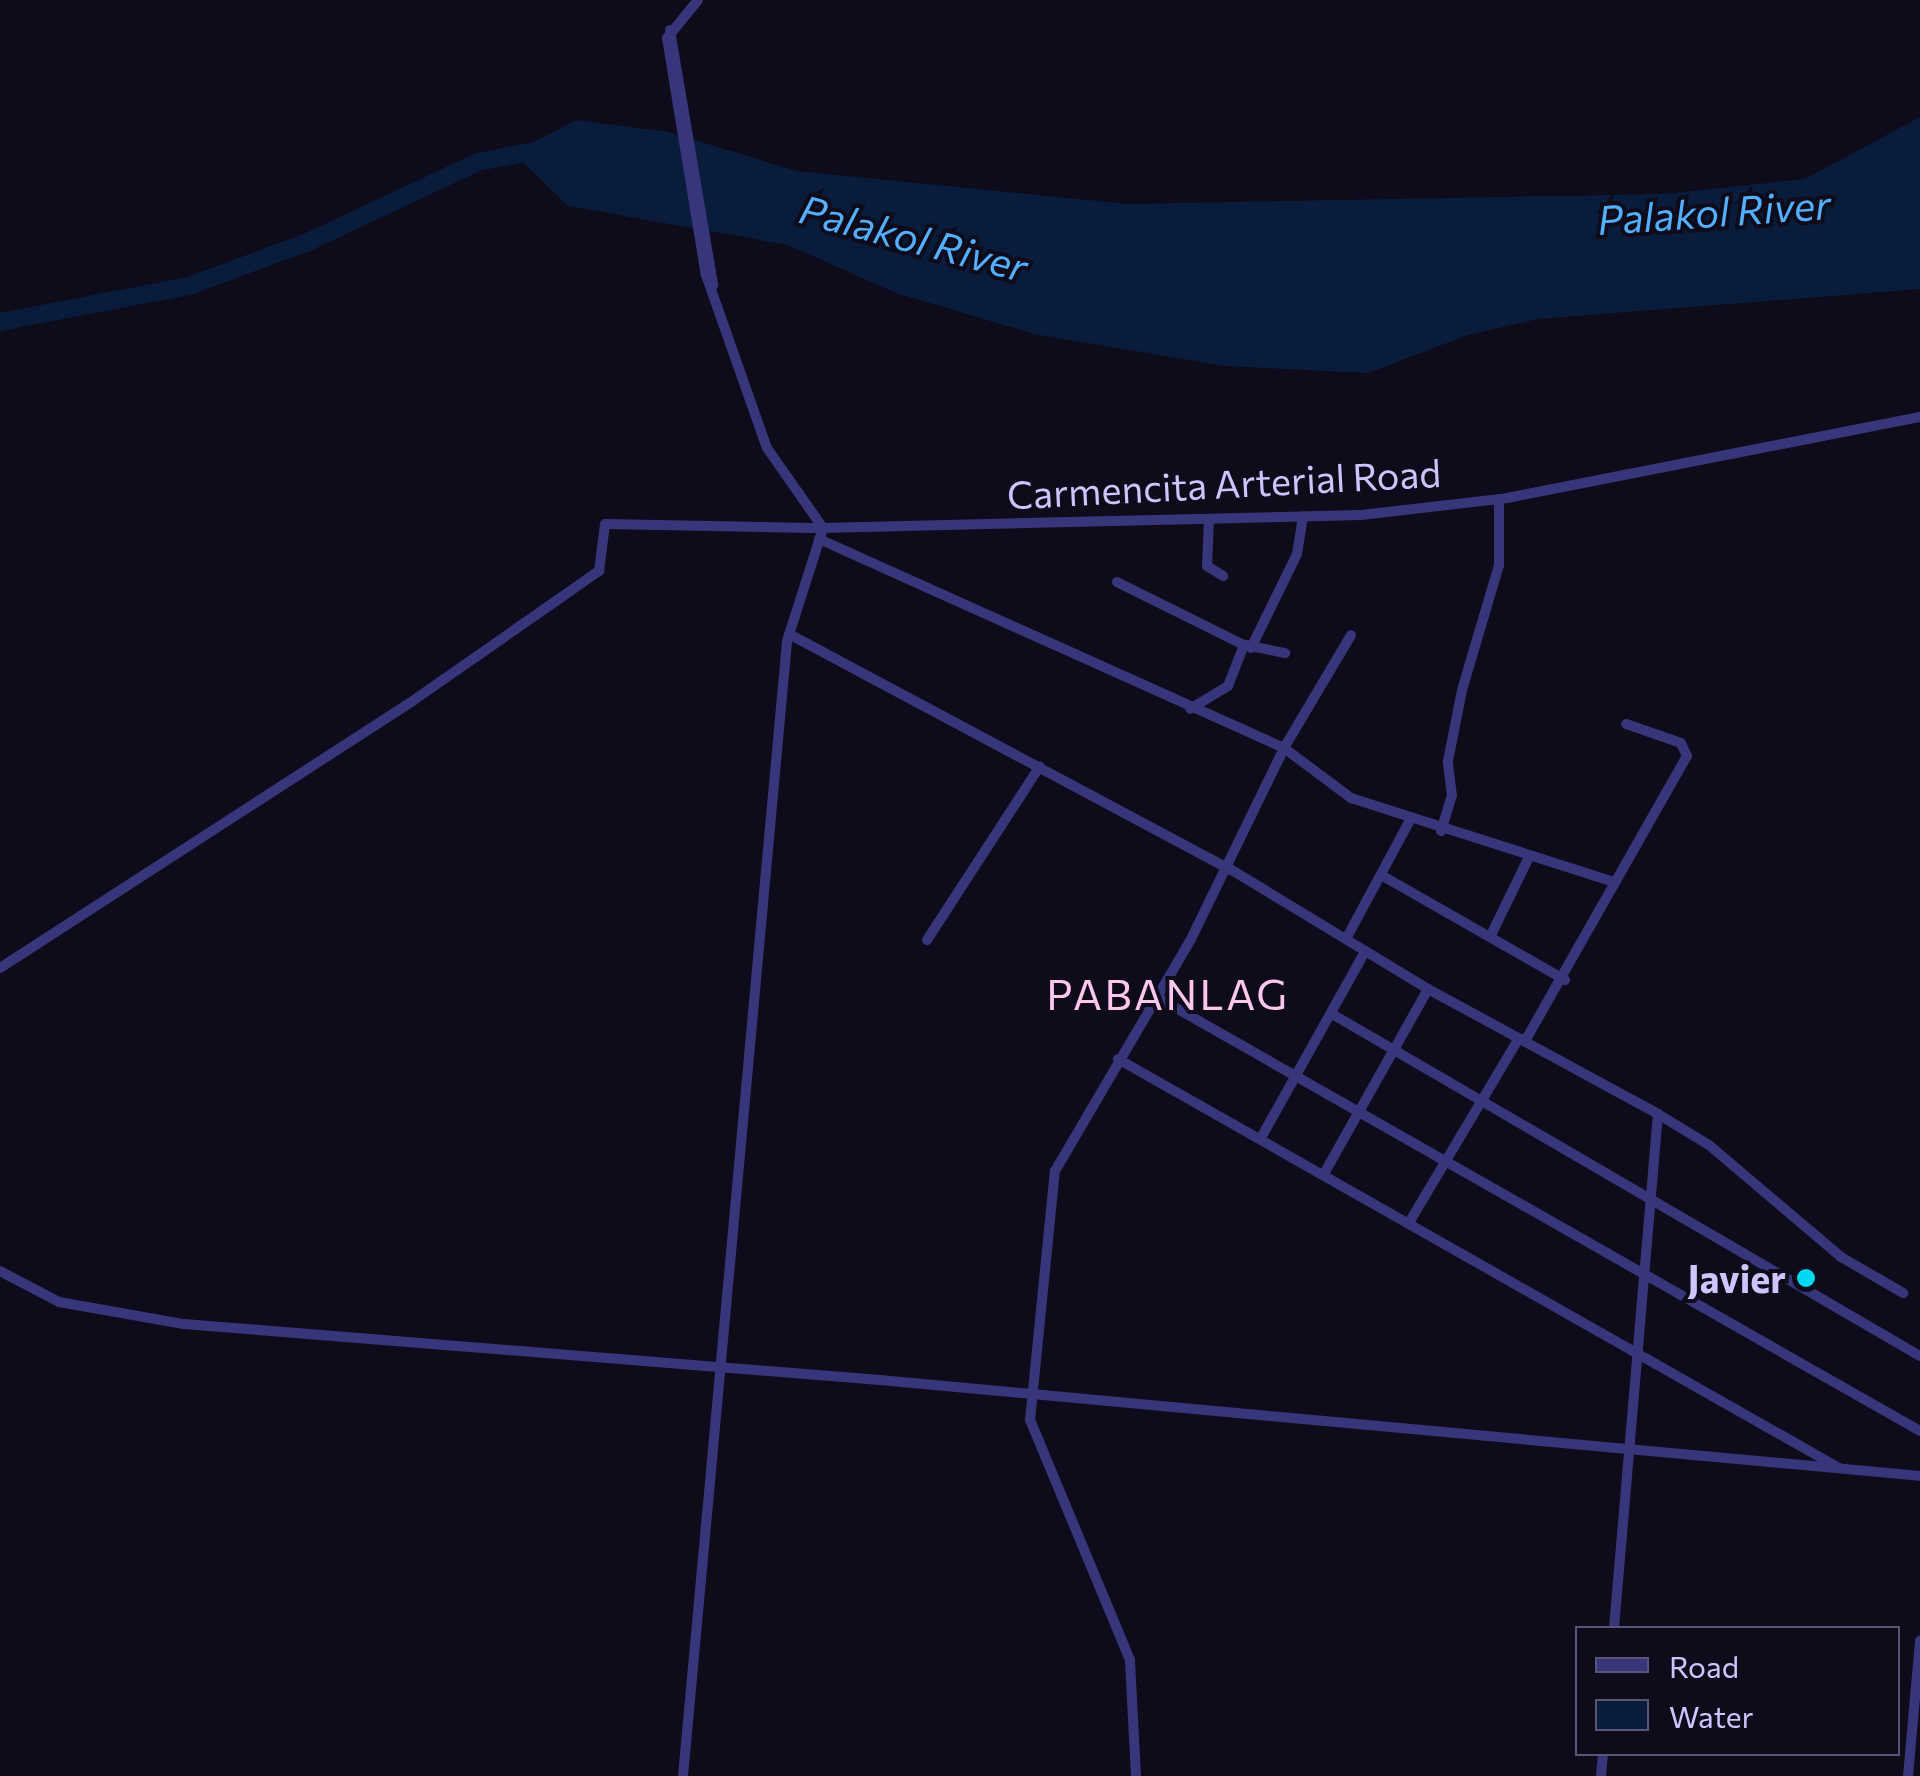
<!DOCTYPE html>
<html>
<head>
<meta charset="utf-8">
<style>
  body { margin:0 }
  #map { position:relative; width:1920px; height:1776px; overflow:hidden; background:#0e0b1b; font-family:Commissioner,sans-serif }
  div>[style] { position:absolute }
  .water>* { inset:0; background:#0a1c3b }
  .river>* { height:18px; margin:-9px; padding:0 9px; transform-origin:9px; border-radius:9px; background:#0a1c3b }
  .minor>* { height:10px; margin:-5px; padding:0 5px; transform-origin:5px; border-radius:5px; background:#38367b }
  .dots>* { width:28px; height:28px; translate:-50% -50%; box-sizing:border-box; border:5px solid #0e0b1b; border-radius:50% }
  span { translate:-50% -50%; white-space:nowrap; text-align:center; line-height:1.15; -webkit-text-stroke:8px #0e0b1b; paint-order:stroke }
  .street-label { font-size:38px; color:#ccc5ff }
  .poi-label { font-size:38px; color:#ccc5ff; font-weight:700 }
  .right { translate:-100% -50%; text-align:right }
  .water-label { font-size:40px; color:#53afff; font-style:italic }
  .quarter-label { font-size:42px; color:#ffc7ea; letter-spacing:2.5px }
  .legend { position:absolute; left:1575px; top:1626px; width:325px; height:130px; box-sizing:border-box; background:#0e0b1b; border:2px solid #5a5576; margin:0; padding:12px 18px; list-style:none; font-size:30px; color:#ccc5ff }
  .legend li { display:flex; align-items:center; gap:20px; height:50px }
  .legend b { width:50px; border:2px solid #5a5576 }
</style>
</head>
<body>
<div id="map">
  <div class="water">
    <i style="clip-path:polygon(1920px 117px,1920px 289px,1538px 319px,1468px 335px,1368px 373px,1226px 366px,1034px 334px,896px 293px,788px 245px,568px 206px,513px 153px,576px 120px,668px 132px,797px 171px,1128px 204px,1663px 194px,1805px 179px)"></i>
  </div>
  <div class="river">
    <i style="left:0;top:322px;width:192px;rotate:-10.8deg"></i>
    <i style="left:189px;top:286px;width:127px;rotate:-20.3deg"></i>
    <i style="left:308px;top:242px;width:188px;rotate:-25.2deg"></i>
    <i style="left:478px;top:162px;width:57px;rotate:-11.1deg"></i>
  </div>
  <div class="minor">
    <i style="left:698px;top:0;width:49px;rotate:129.2deg"></i>
    <i style="left:667px;top:38px;width:240px;rotate:80.7deg"></i>
    <i style="left:706px;top:275px;width:183px;rotate:70.6deg"></i>
    <i style="left:767px;top:448px;width:98px;rotate:55deg"></i>
    <i style="left:670px;top:30px;width:259px;rotate:80.4deg"></i>
    <i style="left:1209px;top:519px;width:47px;rotate:92.4deg"></i>
    <i style="left:1207px;top:566px;width:19px;rotate:32deg"></i>
    <i style="left:819px;top:539px;width:510px;rotate:24.2deg"></i>
    <i style="left:1284px;top:748px;width:84px;rotate:36.7deg"></i>
    <i style="left:1351px;top:798px;width:276px;rotate:17.7deg"></i>
    <i style="left:1117px;top:582px;width:142px;rotate:26.4deg"></i>
    <i style="left:1244px;top:645px;width:44px;rotate:111.3deg"></i>
    <i style="left:1228px;top:686px;width:44px;rotate:148.8deg"></i>
    <i style="left:789px;top:634px;width:500px;rotate:28.1deg"></i>
    <i style="left:1230px;top:869px;width:232px;rotate:31.2deg"></i>
    <i style="left:1428px;top:989px;width:262px;rotate:28.5deg"></i>
    <i style="left:1658px;top:1114px;width:60px;rotate:31.3deg"></i>
    <i style="left:1709px;top:1145px;width:173px;rotate:40.3deg"></i>
    <i style="left:1841px;top:1257px;width:72px;rotate:30.1deg"></i>
    <i style="left:1245px;top:645px;width:41px;rotate:11.3deg"></i>
    <i style="left:1251px;top:648px;width:105px;rotate:-63.9deg"></i>
    <i style="left:1297px;top:554px;width:38px;rotate:-81deg"></i>
    <i style="left:1441px;top:831px;width:37px;rotate:-73deg"></i>
    <i style="left:1452px;top:796px;width:35px;rotate:-97deg"></i>
    <i style="left:1448px;top:761px;width:72px;rotate:-78.8deg"></i>
    <i style="left:1462px;top:690px;width:130px;rotate:-73.5deg"></i>
    <i style="left:1499px;top:565px;width:66px;rotate:-90deg"></i>
    <i style="left:1381px;top:875px;width:212px;rotate:29.7deg"></i>
    <i style="left:1491px;top:935px;width:87px;rotate:-64deg"></i>
    <i style="left:1346px;top:939px;width:133px;rotate:-61.7deg"></i>
    <i style="left:927px;top:940px;width:207px;rotate:-57deg"></i>
    <i style="left:0;top:968px;width:493px;rotate:-32.9deg"></i>
    <i style="left:414px;top:700px;width:226px;rotate:-34.9deg"></i>
    <i style="left:599px;top:571px;width:47px;rotate:-82.7deg"></i>
    <i style="left:605px;top:524px;width:218px;rotate:1.1deg"></i>
    <i style="left:823px;top:528px;width:538px;rotate:-1.38deg"></i>
    <i style="left:1361px;top:515px;width:147px;rotate:-6.6deg"></i>
    <i style="left:1507px;top:498px;width:421px;rotate:-11.1deg"></i>
    <i style="left:1155px;top:996px;width:880px;rotate:29.62deg"></i>
    <i style="left:1332px;top:1014px;width:680px;rotate:30.18deg"></i>
    <i style="left:1525px;top:1041px;width:328px;rotate:-60.4deg"></i>
    <i style="left:1687px;top:756px;width:14px;rotate:-115deg"></i>
    <i style="left:1681px;top:743px;width:58px;rotate:-160.9deg"></i>
    <i style="left:1118px;top:1059px;width:829px;rotate:29.56deg"></i>
    <i style="left:1262px;top:1136px;width:211px;rotate:-60.8deg"></i>
    <i style="left:1325px;top:1172px;width:210px;rotate:-60.6deg"></i>
    <i style="left:1410px;top:1221px;width:213px;rotate:-59.2deg"></i>
    <i style="left:0;top:1271px;width:67px;rotate:27.7deg"></i>
    <i style="left:59px;top:1302px;width:127px;rotate:10deg"></i>
    <i style="left:184px;top:1324px;width:698px;rotate:4.6deg"></i>
    <i style="left:880px;top:1380px;width:1044px;rotate:5.27deg"></i>
    <i style="left:1614px;top:1628px;width:516px;rotate:-85.11deg"></i>
    <i style="left:683px;top:1776px;width:1140px;rotate:-84.76deg"></i>
    <i style="left:787px;top:641px;width:119px;rotate:-72.3deg"></i>
    <i style="left:1136px;top:1776px;width:116px;rotate:-93deg"></i>
    <i style="left:1130px;top:1660px;width:260px;rotate:-112.6deg"></i>
    <i style="left:1030px;top:1420px;width:250px;rotate:-84.3deg"></i>
    <i style="left:1055px;top:1171px;width:269px;rotate:-59.6deg"></i>
    <i style="left:1191px;top:939px;width:212px;rotate:-64deg"></i>
    <i style="left:1284px;top:748px;width:131px;rotate:-59.3deg"></i>
    <i style="left:1601px;top:1776px;width:22px;rotate:-85deg"></i>
    <i style="left:1908px;top:1776px;width:136px;rotate:-84.9deg"></i>
  </div>
  <div class="dots">
    <i style="left:1806px;top:1278px;background:#00d7f0"></i>
  </div>
  <div class="street-label">
    <span style="left:1224px;top:483px;rotate:-3deg">Carmencita Arterial Road</span>
  </div>
  <div class="poi-label">
    <span class="right" style="left:1786px;top:1278px">Javier</span>
  </div>
  <div class="water-label">
    <span style="left:1714px;top:211px;rotate:-4deg">Palakol River</span>
    <span style="left:914px;top:237px;rotate:15deg">Palakol River</span>
  </div>
  <div class="quarter-label">
    <span style="left:1168px;top:993px">PABANLAG</span>
  </div>
  <ul class="legend">
  <li><b style="height:12px;background:#38367b"></b>Road</li>
  <li><b style="height:28px;background:#0a1c3b"></b>Water</li>
  </ul>
</div>
</body>
</html>
